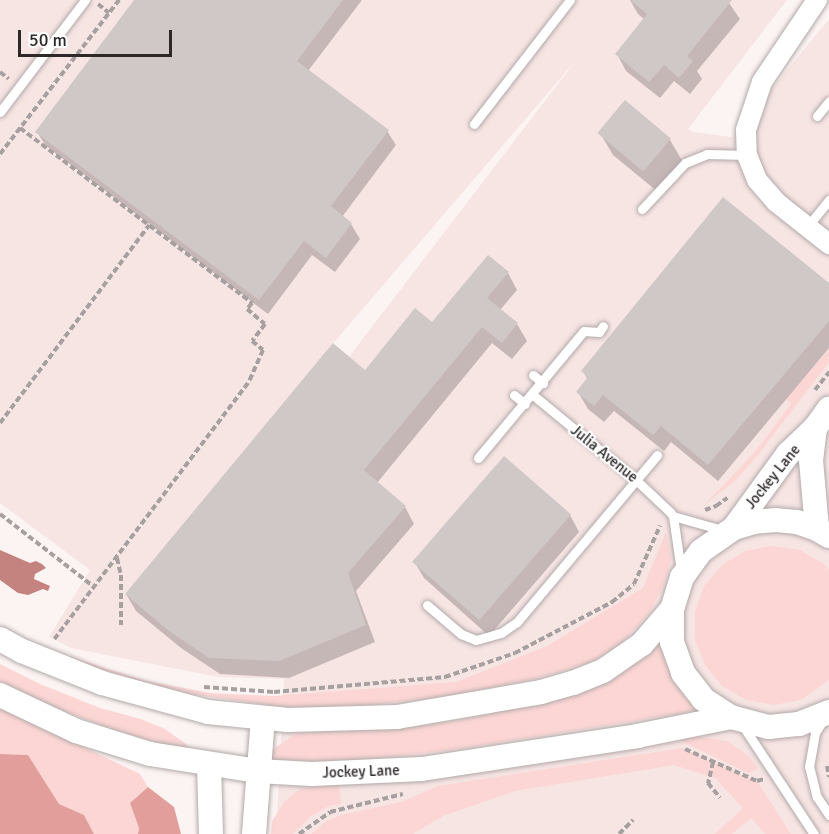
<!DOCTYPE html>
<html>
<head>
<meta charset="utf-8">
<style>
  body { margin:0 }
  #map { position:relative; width:829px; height:834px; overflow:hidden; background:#fcf4f3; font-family:Signika,sans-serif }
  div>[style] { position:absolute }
  .built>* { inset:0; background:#f7e5e4 }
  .green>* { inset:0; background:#fbd6d4 }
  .forest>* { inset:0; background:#e29e9a }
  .water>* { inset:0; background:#c58380 }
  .shadow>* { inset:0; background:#0003 }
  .building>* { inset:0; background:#d0c8c7; transform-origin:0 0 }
  .path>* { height:4px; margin-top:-2px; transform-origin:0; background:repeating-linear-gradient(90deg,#a7a0a0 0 6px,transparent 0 9px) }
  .roads { filter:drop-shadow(0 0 2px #b2aaa9) drop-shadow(0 0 2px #b2aaa9) }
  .service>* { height:9px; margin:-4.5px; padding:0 4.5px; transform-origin:4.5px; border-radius:4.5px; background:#fff }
  .minor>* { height:20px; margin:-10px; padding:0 10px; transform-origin:10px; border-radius:10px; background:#fff }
  .tertiary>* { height:24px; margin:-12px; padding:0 12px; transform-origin:12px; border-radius:12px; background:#fff }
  span { translate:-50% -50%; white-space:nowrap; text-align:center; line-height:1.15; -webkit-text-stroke:4.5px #fff; paint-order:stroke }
  .street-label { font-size:15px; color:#2d2929 }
  .scale { position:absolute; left:18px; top:30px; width:154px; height:27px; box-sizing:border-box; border:3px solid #2d2929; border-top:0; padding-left:8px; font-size:18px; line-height:21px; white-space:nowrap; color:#2d2929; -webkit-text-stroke:4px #fff; paint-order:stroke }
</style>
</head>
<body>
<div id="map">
  <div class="built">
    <i style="clip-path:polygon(evenodd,0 0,787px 0,688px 129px,692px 132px,732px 137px,829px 19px,829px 834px,276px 834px,284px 679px,218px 677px,71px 648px,49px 637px,90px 570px,0 503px,0 0,577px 59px,348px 358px,331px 346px,577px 59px)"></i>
  </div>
  <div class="green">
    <i style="clip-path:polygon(829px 349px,829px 362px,758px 455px,736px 480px,703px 506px,755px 452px,791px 404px,786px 399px)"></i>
    <i style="clip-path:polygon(666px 532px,671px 560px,664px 585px,649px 613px,624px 641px,591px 662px,538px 678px,453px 696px,352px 707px,290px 708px,196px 695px,142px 683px,78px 662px,56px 652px,143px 680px,210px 693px,274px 696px,456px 682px,547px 646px,643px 588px)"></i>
    <i style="clip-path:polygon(772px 546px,800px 550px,824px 564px,829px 570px,829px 680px,801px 700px,774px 705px,746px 700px,722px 686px,705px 665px,695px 640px,695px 612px,704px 586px,722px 565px,745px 551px)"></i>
    <i style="clip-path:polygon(663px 639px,701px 710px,459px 749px,373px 759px,320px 763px,267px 762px,267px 755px,276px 747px,298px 733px,396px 729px,456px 721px,574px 695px,617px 677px)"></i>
    <i style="clip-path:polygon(0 664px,40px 684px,100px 708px,141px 719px,165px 729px,186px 744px,188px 748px,176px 748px,113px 730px,48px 705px,0 681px)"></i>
    <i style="clip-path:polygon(0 707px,140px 774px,148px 787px,130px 803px,139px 828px,138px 834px,94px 834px,84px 815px,59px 804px,28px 755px,0 754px)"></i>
    <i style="clip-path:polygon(694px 736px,727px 741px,750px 757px,758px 769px,748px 773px,679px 740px)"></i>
    <i style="clip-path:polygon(682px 748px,757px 781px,791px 834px,765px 834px,751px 818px,732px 834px,715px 834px,743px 808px,715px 778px,674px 765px,515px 791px,443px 816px,413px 834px,311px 834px,325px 822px,341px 815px,401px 802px,438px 786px)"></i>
    <i style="clip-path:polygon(339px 783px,341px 804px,329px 806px,310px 817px,293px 834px,271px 834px,272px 821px,284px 802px,300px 789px)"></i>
  </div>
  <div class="forest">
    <i style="clip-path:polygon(0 754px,28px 755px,59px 804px,84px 815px,94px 834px,0 834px)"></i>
    <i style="clip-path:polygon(148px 787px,174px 807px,181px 834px,138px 834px,139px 828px,130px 803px)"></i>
  </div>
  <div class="water">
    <i style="clip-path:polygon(0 550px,30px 563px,36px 561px,42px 564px,46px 568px,35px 574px,34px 579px,50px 586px,48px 591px,43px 589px,28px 595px,18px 593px,0 580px)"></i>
  </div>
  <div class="shadow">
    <i style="clip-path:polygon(138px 0,362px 0,308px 71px,387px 131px,396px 145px,342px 217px,351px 224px,360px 239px,335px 272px,312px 255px,268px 314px,46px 146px,37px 132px)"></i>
    <i style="clip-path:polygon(630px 0,727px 0,740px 19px,697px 71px,702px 79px,690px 94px,674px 81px,660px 98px,626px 71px,617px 54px,645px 20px,638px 14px)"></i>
    <i style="clip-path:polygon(600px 133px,670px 140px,683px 162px,658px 192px,613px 155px)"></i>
    <i style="clip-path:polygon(508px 273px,517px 290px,500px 310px,517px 324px,527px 341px,512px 359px,492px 343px,377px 483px,405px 507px,414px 524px,356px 591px,375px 642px,289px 678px,220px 674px,181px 648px,136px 611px,126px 594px,365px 372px)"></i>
    <i style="clip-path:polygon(829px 285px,829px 348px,718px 481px,671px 442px,664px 451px,614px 411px,604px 422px,588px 409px,578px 392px,588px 380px,583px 371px)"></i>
    <i style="clip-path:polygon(570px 515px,579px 532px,489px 636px,424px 578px,414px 561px)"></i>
  </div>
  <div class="building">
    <i style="clip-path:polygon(134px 0,343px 0,297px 61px,389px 130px,331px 206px,352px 223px,326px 258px,304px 241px,259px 300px,35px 132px)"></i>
    <i style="clip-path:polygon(630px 0,732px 0,687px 56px,693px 61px,679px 78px,664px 65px,649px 82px,615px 54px,647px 14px)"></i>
    <i style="left:625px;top:100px;width:60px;height:43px;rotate:40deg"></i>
    <i style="clip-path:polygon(723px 197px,829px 283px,829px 321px,708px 465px,661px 426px,653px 435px,603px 395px,594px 406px,576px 392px,588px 377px,581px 371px)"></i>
    <i style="clip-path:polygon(488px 255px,509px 272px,487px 298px,518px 323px,502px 343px,482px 327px,364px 470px,406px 506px,348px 573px,366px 625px,279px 661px,209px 658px,169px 631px,125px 594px,333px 343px,365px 370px,415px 308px,432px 322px)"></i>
    <i style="left:504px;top:456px;width:89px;height:140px;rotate:41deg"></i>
  </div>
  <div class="path">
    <i style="left:98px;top:4px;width:14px;rotate:39deg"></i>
    <i style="left:0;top:72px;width:11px;rotate:38deg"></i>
    <i style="left:20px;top:128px;width:291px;rotate:37deg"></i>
    <i style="left:252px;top:303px;width:8px;rotate:130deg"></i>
    <i style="left:247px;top:309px;width:23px;rotate:40deg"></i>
    <i style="left:265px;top:324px;width:21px;rotate:127deg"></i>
    <i style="left:252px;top:341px;width:14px;rotate:39deg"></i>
    <i style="left:263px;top:350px;width:36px;rotate:114deg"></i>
    <i style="left:248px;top:383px;width:323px;rotate:127.1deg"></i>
    <i style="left:0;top:154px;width:195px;rotate:-52.3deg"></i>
    <i style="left:815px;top:390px;width:23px;rotate:-52deg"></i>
    <i style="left:0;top:423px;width:248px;rotate:-53deg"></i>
    <i style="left:705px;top:510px;width:12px;rotate:-20deg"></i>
    <i style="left:716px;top:506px;width:14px;rotate:-36deg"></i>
    <i style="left:0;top:514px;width:119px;rotate:37.8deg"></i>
    <i style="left:117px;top:558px;width:17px;rotate:77deg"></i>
    <i style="left:121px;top:575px;width:50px;rotate:90deg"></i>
    <i style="left:204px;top:687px;width:70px;rotate:4.1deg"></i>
    <i style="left:274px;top:692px;width:172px;rotate:-5deg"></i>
    <i style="left:445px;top:677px;width:74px;rotate:-18.9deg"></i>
    <i style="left:515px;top:653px;width:110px;rotate:-27.7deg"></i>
    <i style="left:612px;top:602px;width:28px;rotate:-39deg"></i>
    <i style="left:634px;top:584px;width:64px;rotate:-65.9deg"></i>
    <i style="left:685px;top:749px;width:79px;rotate:24deg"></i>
    <i style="left:757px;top:781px;width:7px;rotate:-16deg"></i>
    <i style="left:713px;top:762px;width:22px;rotate:103deg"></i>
    <i style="left:708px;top:783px;width:19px;rotate:51deg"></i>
    <i style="left:827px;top:766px;width:11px;rotate:80deg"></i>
    <i style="left:299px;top:834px;width:38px;rotate:-35deg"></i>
    <i style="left:330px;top:812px;width:75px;rotate:-13.9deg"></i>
    <i style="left:619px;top:834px;width:20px;rotate:-45deg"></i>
  </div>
  <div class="roads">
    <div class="service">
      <i style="left:0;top:112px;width:141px;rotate:-52.8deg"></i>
      <i style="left:817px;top:116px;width:19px;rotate:-51deg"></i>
      <i style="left:474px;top:124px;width:157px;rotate:-52.3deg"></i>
      <i style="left:642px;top:209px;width:63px;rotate:-46.9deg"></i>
      <i style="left:685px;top:163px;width:24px;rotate:-22deg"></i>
      <i style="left:707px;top:154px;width:40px;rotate:1.4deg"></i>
      <i style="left:807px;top:227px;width:35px;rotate:-51deg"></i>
      <i style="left:533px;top:375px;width:13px;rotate:39deg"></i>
      <i style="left:514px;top:395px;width:14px;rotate:39deg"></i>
      <i style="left:533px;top:395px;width:132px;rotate:39.5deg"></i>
      <i style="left:635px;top:479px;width:48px;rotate:43.3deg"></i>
      <i style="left:670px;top:512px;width:5px;rotate:53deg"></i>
      <i style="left:673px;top:516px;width:56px;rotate:81.7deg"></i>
      <i style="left:478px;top:458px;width:165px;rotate:-50.2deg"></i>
      <i style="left:584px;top:331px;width:15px;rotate:4deg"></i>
      <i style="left:599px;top:332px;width:7px;rotate:-56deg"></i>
      <i style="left:673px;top:516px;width:55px;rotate:15.8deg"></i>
      <i style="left:427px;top:605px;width:45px;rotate:40.5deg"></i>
      <i style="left:461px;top:634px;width:16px;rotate:22deg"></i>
      <i style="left:476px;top:640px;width:26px;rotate:-16deg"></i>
      <i style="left:501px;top:633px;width:19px;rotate:-35deg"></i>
      <i style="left:517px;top:622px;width:218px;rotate:-50deg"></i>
      <i style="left:823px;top:720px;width:15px;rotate:122deg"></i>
      <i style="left:815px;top:733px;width:34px;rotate:100deg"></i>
      <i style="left:809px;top:766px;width:32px;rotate:76deg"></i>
      <i style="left:817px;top:797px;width:22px;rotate:56deg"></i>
      <i style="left:743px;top:726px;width:129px;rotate:56.7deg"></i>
    </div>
    <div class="minor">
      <i style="left:817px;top:0;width:99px;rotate:123.9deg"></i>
      <i style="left:762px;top:82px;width:51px;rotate:108.4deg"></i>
      <i style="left:746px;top:130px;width:25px;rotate:88deg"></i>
      <i style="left:747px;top:155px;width:27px;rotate:68deg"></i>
      <i style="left:757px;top:180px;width:29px;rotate:49deg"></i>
      <i style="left:776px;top:202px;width:68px;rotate:38.4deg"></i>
    </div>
    <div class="tertiary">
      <i style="left:815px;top:428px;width:32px;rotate:97deg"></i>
      <i style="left:811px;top:460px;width:69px;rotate:85deg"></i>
      <i style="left:734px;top:528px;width:92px;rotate:-53.9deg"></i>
      <i style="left:788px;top:454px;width:37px;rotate:-44deg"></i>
      <i style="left:815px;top:428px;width:24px;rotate:-54deg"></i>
      <i style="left:829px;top:536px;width:14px;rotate:-150deg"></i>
      <i style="left:817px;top:529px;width:21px;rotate:-161deg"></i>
      <i style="left:797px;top:522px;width:21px;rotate:-175deg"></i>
      <i style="left:776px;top:520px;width:22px;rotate:175deg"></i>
      <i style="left:754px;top:522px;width:21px;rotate:163deg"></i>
      <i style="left:734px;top:528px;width:40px;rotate:145.1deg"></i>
      <i style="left:701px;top:551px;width:32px;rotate:126deg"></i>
      <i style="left:682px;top:577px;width:34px;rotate:107deg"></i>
      <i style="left:672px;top:609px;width:33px;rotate:90deg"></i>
      <i style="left:672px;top:642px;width:33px;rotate:70deg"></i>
      <i style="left:683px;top:673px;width:33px;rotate:52deg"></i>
      <i style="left:703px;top:699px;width:33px;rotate:33deg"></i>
      <i style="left:731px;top:717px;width:39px;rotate:15deg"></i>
      <i style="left:769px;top:727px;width:30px;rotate:-6deg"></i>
      <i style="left:799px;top:724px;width:32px;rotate:-22deg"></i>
      <i style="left:0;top:639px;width:25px;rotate:29deg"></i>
      <i style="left:22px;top:651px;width:86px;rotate:21.8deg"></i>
      <i style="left:102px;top:683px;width:110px;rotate:15.3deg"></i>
      <i style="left:208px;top:712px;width:80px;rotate:5.7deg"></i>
      <i style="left:288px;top:720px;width:109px;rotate:-1.6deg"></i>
      <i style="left:397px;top:717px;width:146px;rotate:-9.8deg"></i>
      <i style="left:541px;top:692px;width:33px;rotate:-16deg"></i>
      <i style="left:573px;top:683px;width:32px;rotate:-22deg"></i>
      <i style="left:603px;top:671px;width:47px;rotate:-34.7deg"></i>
      <i style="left:642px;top:644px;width:46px;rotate:-49.4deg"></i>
      <i style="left:0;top:695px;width:84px;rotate:25.3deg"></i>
      <i style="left:76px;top:731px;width:77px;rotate:17.3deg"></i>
      <i style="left:150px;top:754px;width:108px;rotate:9deg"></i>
      <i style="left:257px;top:771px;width:55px;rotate:3.1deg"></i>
      <i style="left:312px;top:774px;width:110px;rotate:-2.6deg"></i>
      <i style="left:422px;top:769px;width:218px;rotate:-8.7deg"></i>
      <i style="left:637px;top:736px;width:96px;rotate:-11.4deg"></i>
      <i style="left:209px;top:764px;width:70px;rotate:88.4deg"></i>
      <i style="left:254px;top:834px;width:116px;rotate:-85.6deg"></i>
    </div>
  </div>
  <div class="street-label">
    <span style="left:604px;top:454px;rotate:39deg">Julia Avenue</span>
    <span style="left:773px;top:477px;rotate:-51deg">Jockey Lane</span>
    <span style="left:361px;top:772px;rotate:-2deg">Jockey Lane</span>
  </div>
  <div class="scale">50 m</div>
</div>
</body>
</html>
